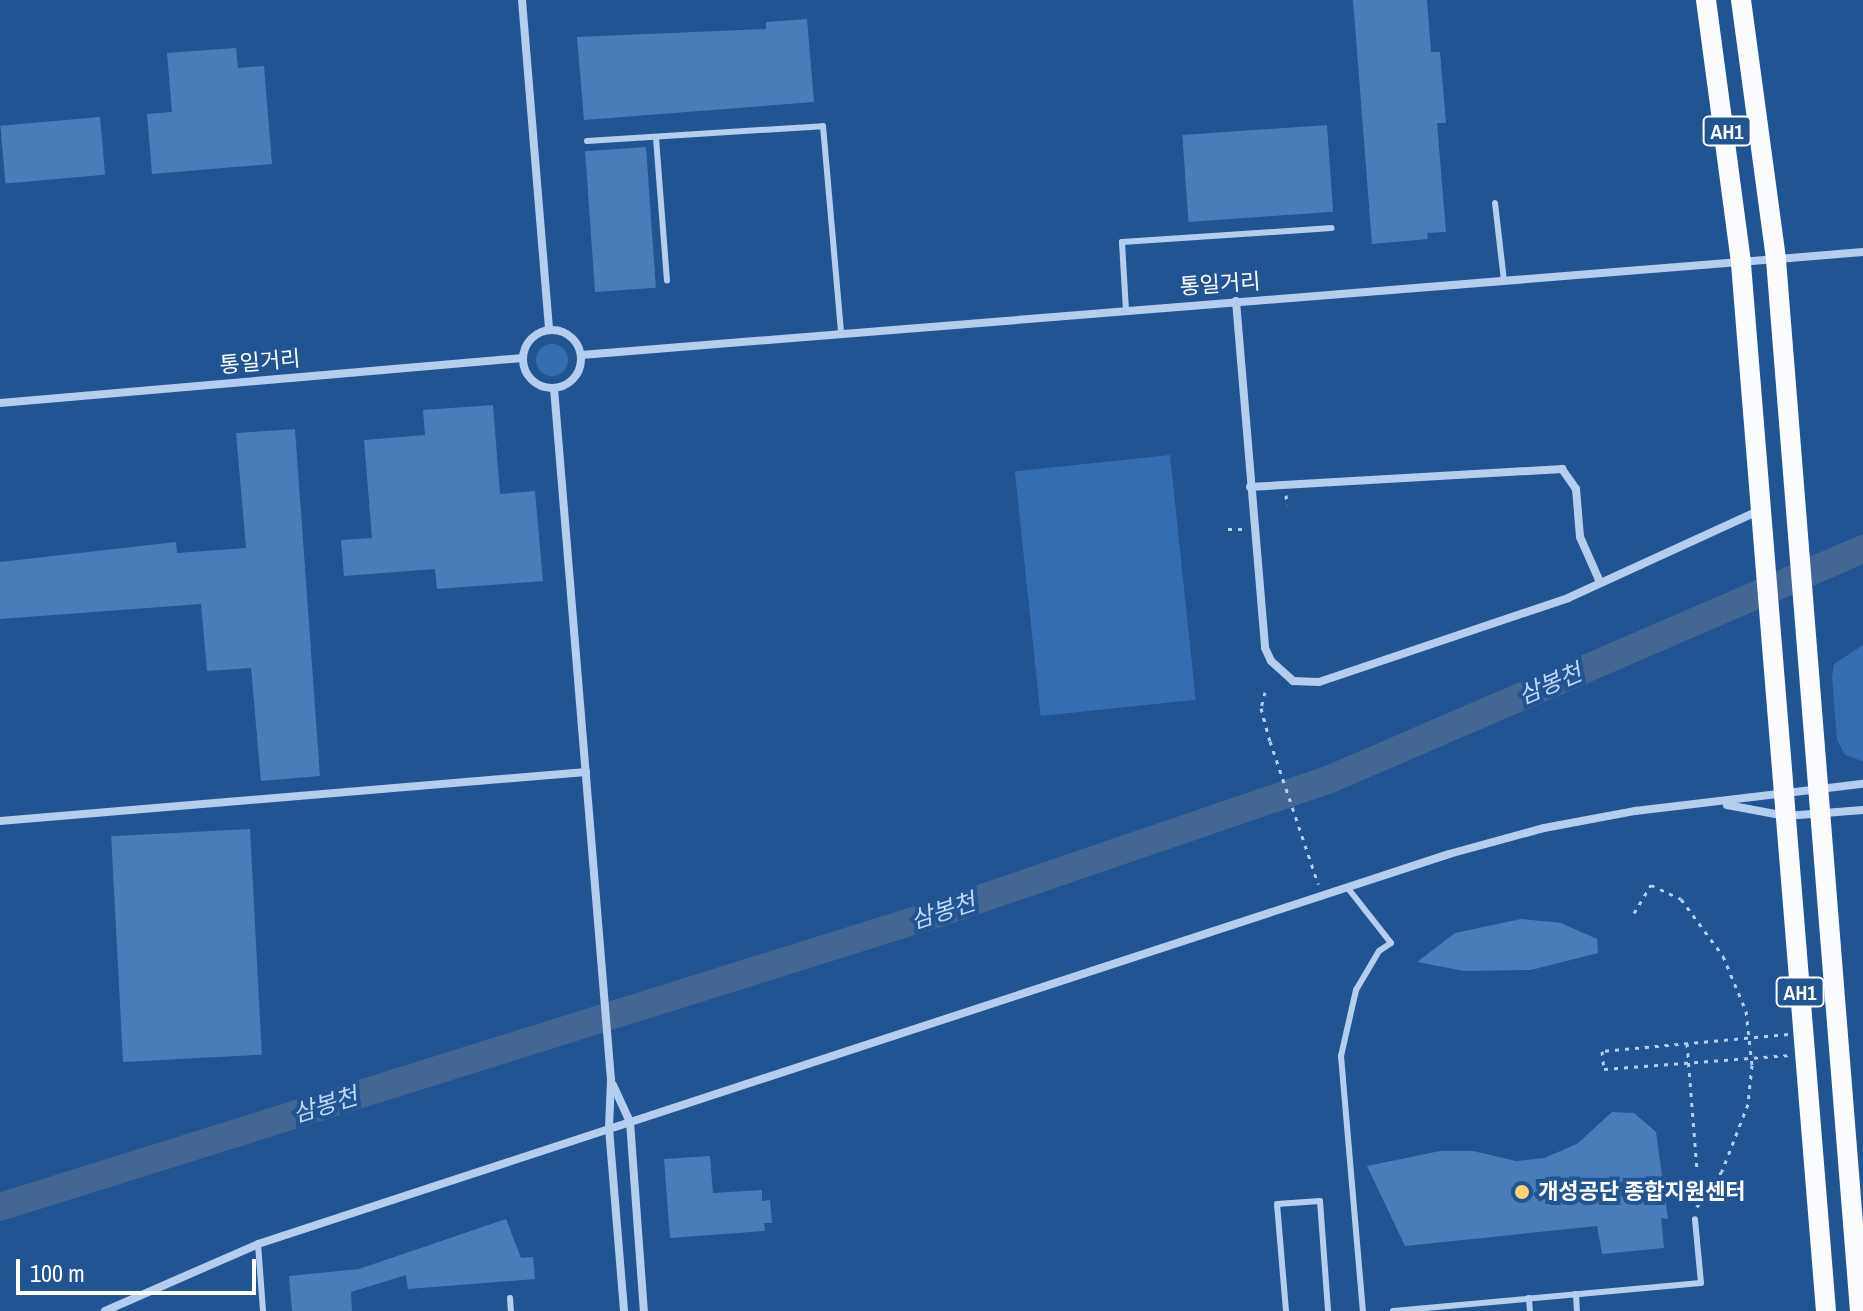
<!DOCTYPE html>
<html>
<head>
<meta charset="utf-8">
<style>
  body { margin:0 }
  #map { position:relative; width:1863px; height:1311px; overflow:hidden; background:#205493; font-family:"Archivo Narrow","Noto Sans KR",sans-serif }
  div>[style] { position:absolute }
  .green>* { inset:0; background:#346eb1; transform-origin:0 0 }
  .round { border-radius:50% }
  .river>* { height:28px; margin:-14px; padding:0 14px; transform-origin:14px; border-radius:14px; background:#426794 }
  .building>* { inset:0; background:#497db9; transform-origin:0 0 }
  .path>* { height:3px; margin-top:-1.5px; transform-origin:0; background:repeating-linear-gradient(90deg,#b3ceee 0 4px,transparent 0 10px) }
  .service>* { height:6px; margin:-3px; padding:0 3px; transform-origin:3px; border-radius:3px; background:#b3ceee }
  .minor>* { height:8px; margin:-4px; padding:0 4px; transform-origin:4px; border-radius:4px; background:#b3ceee }
  .minor>.ring { margin:-4px; padding:0; box-sizing:content-box; background:none; border:8px solid #b3ceee; border-radius:50% }
  .primary>* { height:20px; margin:-10px; padding:0 10px; transform-origin:10px; border-radius:10px; background:#fafcff }
  .dots>* { width:22px; height:22px; translate:-50% -50%; box-sizing:border-box; border:4px solid #205493; border-radius:50% }
  span { translate:-50% -50%; white-space:nowrap; text-align:center; line-height:1.15; -webkit-text-stroke:8px #205493; paint-order:stroke }
  .shield-label span { padding:2px 6px; background:#205493; border:2px solid; border-radius:6px; -webkit-text-stroke-width:0 }
  .shield-label { font-size:20px; color:#fff; font-weight:700 }
  .street-label { font-size:22px; color:#fff }
  .poi-label { font-size:22px; color:#fff; font-weight:700 }
  .left { translate:0 -50%; text-align:left }
  .water-label { font-size:24px; color:#bfd8f4; font-style:italic }
  .scale { position:absolute; left:16px; top:1259px; width:240px; height:36px; box-sizing:border-box; border:4px solid #fff; border-top:0; padding-left:10px; font-size:24px; line-height:28px; white-space:nowrap; color:#fff; -webkit-text-stroke:6px #205493; paint-order:stroke }
</style>
</head>
<body>
<div id="map">
  <div class="green">
    <i class="round" style="left:536px;top:344px;width:32px;height:32px"></i>
    <i style="left:1170px;top:455px;width:246px;height:156px;rotate:84deg"></i>
    <i style="clip-path:polygon(1863px 645px,1863px 761px,1862px 761px,1845px 755px,1837px 740px,1832px 677px,1834px 664px)"></i>
  </div>
  <div class="river">
    <i style="left:0;top:1207px;width:987px;rotate:-17.39deg"></i>
    <i style="left:942px;top:912px;width:408px;rotate:-18.9deg"></i>
    <i style="left:1328px;top:780px;width:583px;rotate:-23.35deg"></i>
  </div>
  <div class="building">
    <i style="clip-path:polygon(1353px 0,1427px 0,1431px 52px,1440px 52px,1446px 123px,1437px 123px,1446px 232px,1427px 233px,1428px 239px,1372px 244px)"></i>
    <i style="clip-path:polygon(807px 19px,814px 102px,584px 120px,577px 37px,766px 29px,766px 22px)"></i>
    <i style="clip-path:polygon(236px 48px,238px 68px,264px 66px,272px 164px,152px 174px,147px 114px,172px 112px,167px 53px)"></i>
    <i style="left:100px;top:117px;width:58px;height:100px;rotate:85deg"></i>
    <i style="left:1327px;top:125px;width:87px;height:145px;rotate:86deg"></i>
    <i style="left:646px;top:147px;width:141px;height:61px;rotate:86deg"></i>
    <i style="clip-path:polygon(493px 405px,500px 494px,535px 491px,543px 581px,437px 589px,435px 569px,344px 576px,341px 540px,372px 538px,364px 440px,425px 435px,423px 410px)"></i>
    <i style="clip-path:polygon(295px 429px,320px 776px,261px 781px,251px 668px,207px 671px,201px 604px,0 619px,0 562px,176px 542px,177px 553px,246px 548px,236px 433px)"></i>
    <i style="left:250px;top:829px;width:226px;height:139px;rotate:87deg"></i>
    <i style="clip-path:polygon(1521px 919px,1561px 923px,1597px 939px,1598px 953px,1531px 970px,1464px 971px,1417px 962px,1455px 933px)"></i>
    <i style="clip-path:polygon(1612px 1112px,1634px 1113px,1656px 1132px,1668px 1219px,1661px 1218px,1664px 1248px,1602px 1254px,1597px 1226px,1405px 1246px,1367px 1166px,1440px 1151px,1473px 1151px,1516px 1161px,1544px 1158px,1577px 1144px)"></i>
    <i style="clip-path:polygon(710px 1156px,713px 1193px,762px 1190px,762px 1201px,770px 1200px,772px 1223px,764px 1223px,765px 1231px,670px 1238px,664px 1159px)"></i>
    <i style="clip-path:polygon(506px 1219px,521px 1258px,533px 1257px,535px 1279px,408px 1289px,406px 1275px,351px 1292px,352px 1311px,292px 1311px,289px 1276px,359px 1269px)"></i>
  </div>
  <div class="path">
    <i style="left:1286px;top:495px;width:10px;rotate:84deg"></i>
    <i style="left:1228px;top:529px;width:17px"></i>
    <i style="left:1265px;top:692px;width:16px;rotate:104deg"></i>
    <i style="left:1261px;top:708px;width:34px;rotate:75deg"></i>
    <i style="left:1270px;top:741px;width:151px;rotate:71.4deg"></i>
    <i style="left:1634px;top:913px;width:33px;rotate:-59deg"></i>
    <i style="left:1651px;top:885px;width:33px;rotate:25deg"></i>
    <i style="left:1681px;top:899px;width:71px;rotate:53.6deg"></i>
    <i style="left:1723px;top:956px;width:60px;rotate:67.3deg"></i>
    <i style="left:1746px;top:1011px;width:54px;rotate:83.7deg"></i>
    <i style="left:1752px;top:1065px;width:39px;rotate:96deg"></i>
    <i style="left:1748px;top:1104px;width:72px;rotate:111.2deg"></i>
    <i style="left:1722px;top:1171px;width:45px;rotate:125.1deg"></i>
    <i style="left:1788px;top:1034px;width:187px;rotate:174.8deg"></i>
    <i style="left:1602px;top:1051px;width:18px;rotate:84deg"></i>
    <i style="left:1604px;top:1069px;width:187px;rotate:-4.3deg"></i>
    <i style="left:1687px;top:1043px;width:128px;rotate:85.5deg"></i>
  </div>
  <div class="service">
    <i style="left:656px;top:138px;width:143px;rotate:85.6deg"></i>
    <i style="left:587px;top:141px;width:236px;rotate:-3.6deg"></i>
    <i style="left:823px;top:126px;width:208px;rotate:85deg"></i>
    <i style="left:1495px;top:203px;width:79px;rotate:83.4deg"></i>
    <i style="left:1126px;top:310px;width:68px;rotate:-93.4deg"></i>
    <i style="left:1122px;top:242px;width:210px;rotate:-3.8deg"></i>
    <i style="left:1347px;top:887px;width:71px;rotate:51.8deg"></i>
    <i style="left:1391px;top:943px;width:14px;rotate:146deg"></i>
    <i style="left:1379px;top:951px;width:45px;rotate:120.5deg"></i>
    <i style="left:1356px;top:990px;width:68px;rotate:102.8deg"></i>
    <i style="left:1341px;top:1056px;width:256px;rotate:85.1deg"></i>
    <i style="left:258px;top:1244px;width:67px;rotate:85.7deg"></i>
    <i style="left:1576px;top:1294px;width:17px;rotate:87deg"></i>
    <i style="left:510px;top:1298px;width:13px;rotate:86deg"></i>
    <i style="left:1529px;top:1298px;width:13px;rotate:86deg"></i>
    <i style="left:1286px;top:1311px;width:107px;rotate:-94.8deg"></i>
    <i style="left:1277px;top:1204px;width:43px;rotate:-4deg"></i>
    <i style="left:1320px;top:1201px;width:110px;rotate:85.8deg"></i>
    <i style="left:1393px;top:1311px;width:309px;rotate:-5.2deg"></i>
    <i style="left:1701px;top:1283px;width:64px;rotate:-95.4deg"></i>
  </div>
  <div class="minor">
    <i style="left:522px;top:0;width:331px;rotate:85.3deg"></i>
    <i style="left:1236px;top:301px;width:348px;rotate:85.2deg"></i>
    <i style="left:1265px;top:648px;width:14px;rotate:65deg"></i>
    <i style="left:1271px;top:661px;width:30px;rotate:42deg"></i>
    <i style="left:1293px;top:681px;width:26px;rotate:2deg"></i>
    <i style="left:1319px;top:682px;width:263px;rotate:-18.6deg"></i>
    <i style="left:1568px;top:598px;width:209px;rotate:-24.6deg"></i>
    <i class="ring" style="left:523px;top:330px;width:50px;height:50px"></i>
    <i style="left:581px;top:355px;width:1286px;rotate:-4.59deg"></i>
    <i style="left:554px;top:388px;width:694px;rotate:85.29deg"></i>
    <i style="left:611px;top:1080px;width:48px;rotate:92.4deg"></i>
    <i style="left:609px;top:1128px;width:184px;rotate:85.3deg"></i>
    <i style="left:0;top:403px;width:525px;rotate:-4.92deg"></i>
    <i style="left:1250px;top:487px;width:313px;rotate:-3.3deg"></i>
    <i style="left:1562px;top:469px;width:24px;rotate:55deg"></i>
    <i style="left:1576px;top:489px;width:48px;rotate:85.2deg"></i>
    <i style="left:1580px;top:537px;width:49px;rotate:66deg"></i>
    <i style="left:1727px;top:805px;width:60px;rotate:10.6deg"></i>
    <i style="left:1786px;top:816px;width:77px;rotate:-4.5deg"></i>
    <i style="left:0;top:821px;width:588px;rotate:-4.78deg"></i>
    <i style="left:613px;top:1085px;width:41px;rotate:65.3deg"></i>
    <i style="left:630px;top:1122px;width:190px;rotate:85.8deg"></i>
    <i style="left:105px;top:1311px;width:167px;rotate:-23.6deg"></i>
    <i style="left:258px;top:1244px;width:1253px;rotate:-18.13deg"></i>
    <i style="left:1449px;top:854px;width:98px;rotate:-15.3deg"></i>
    <i style="left:1544px;top:828px;width:93px;rotate:-10.6deg"></i>
    <i style="left:1635px;top:811px;width:230px;rotate:-6.8deg"></i>
  </div>
  <div class="primary">
    <i style="left:1706px;top:0;width:266px;rotate:82.4deg"></i>
    <i style="left:1741px;top:264px;width:1050px;rotate:85.36deg"></i>
    <i style="left:1741px;top:0;width:262px;rotate:82.3deg"></i>
    <i style="left:1776px;top:260px;width:1054px;rotate:85.43deg"></i>
  </div>
  <div class="dots">
    <i style="left:1522px;top:1192px;background:#fbd274"></i>
  </div>
  <div class="shield-label">
    <span style="left:1727px;top:131px">AH1</span>
    <span style="left:1800px;top:992px">AH1</span>
  </div>
  <div class="street-label">
    <span style="left:1220px;top:284px;rotate:-4deg">통일거리</span>
    <span style="left:260px;top:362px;rotate:-5deg">통일거리</span>
  </div>
  <div class="poi-label">
    <span class="left" style="left:1538px;top:1192px">개성공단 종합지원센터</span>
  </div>
  <div class="water-label">
    <span style="left:1550px;top:684px;rotate:-23deg">삼봉천</span>
    <span style="left:943px;top:911px;rotate:-18deg">삼봉천</span>
    <span style="left:325px;top:1105px;rotate:-17deg">삼봉천</span>
  </div>
  <div class="scale">100 m</div>
</div>
</body>
</html>
